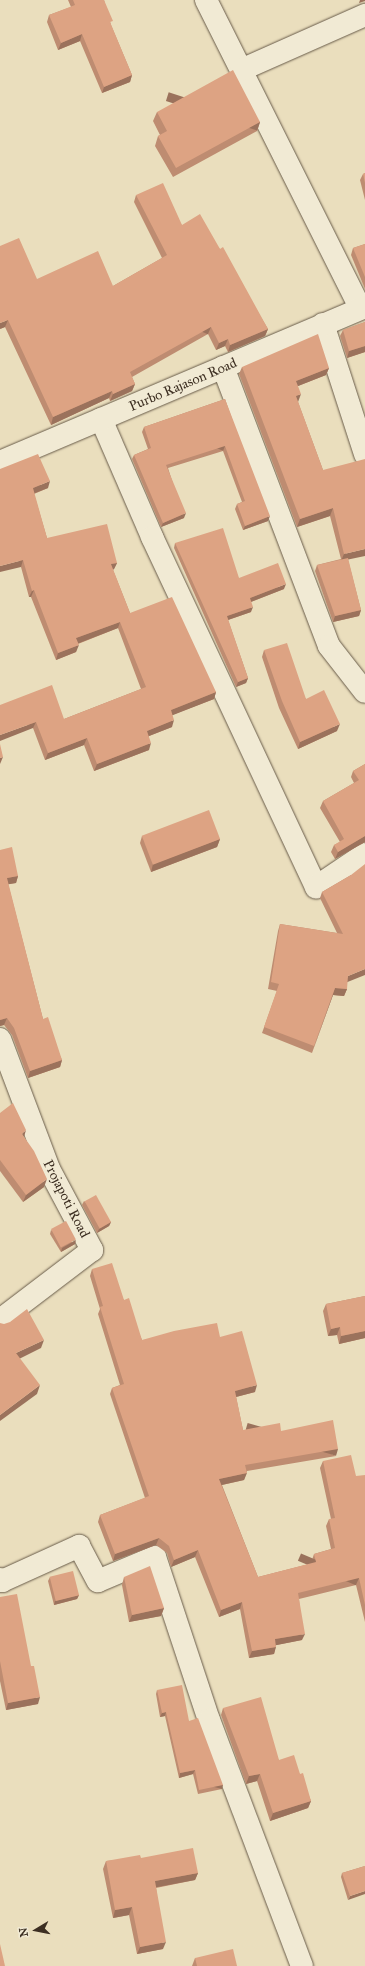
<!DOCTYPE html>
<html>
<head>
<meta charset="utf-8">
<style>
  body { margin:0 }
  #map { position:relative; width:365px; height:1966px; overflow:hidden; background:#eadebd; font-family:"IM FELL Great Primer",serif }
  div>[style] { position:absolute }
  .roads { filter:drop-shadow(0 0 1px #685b49) drop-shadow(0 0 1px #685b49) }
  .minor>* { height:22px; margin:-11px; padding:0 11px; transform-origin:11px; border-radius:11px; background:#f1ead4 }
  .wall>* { inset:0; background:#be8c71 }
  .shaded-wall>* { inset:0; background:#9b725c; transform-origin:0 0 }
  .building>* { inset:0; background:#dda383; transform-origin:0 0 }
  span { translate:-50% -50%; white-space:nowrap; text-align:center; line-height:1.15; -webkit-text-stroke:3.5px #f1ead4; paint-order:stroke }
  .street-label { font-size:14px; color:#3d2f22 }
  .north { position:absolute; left:16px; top:1910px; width:40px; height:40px; -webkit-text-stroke:3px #f1ead4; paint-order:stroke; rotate:260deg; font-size:11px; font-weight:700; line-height:16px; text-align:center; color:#3d2f22 }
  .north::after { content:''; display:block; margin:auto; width:14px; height:18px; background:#3d2f22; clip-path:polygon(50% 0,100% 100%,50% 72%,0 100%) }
</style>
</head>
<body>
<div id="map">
  <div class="roads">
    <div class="minor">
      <i style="left:206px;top:0;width:344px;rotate:63.4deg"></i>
      <i style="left:241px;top:70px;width:136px;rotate:-23.9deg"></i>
      <i style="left:323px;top:324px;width:137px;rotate:72.1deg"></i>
      <i style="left:223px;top:367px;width:298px;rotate:69.2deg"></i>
      <i style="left:329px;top:646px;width:58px;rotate:52deg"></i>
      <i style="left:101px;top:419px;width:129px;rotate:66.6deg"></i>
      <i style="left:152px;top:537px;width:387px;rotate:64.9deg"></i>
      <i style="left:316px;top:887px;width:59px;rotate:-34deg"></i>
      <i style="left:0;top:462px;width:397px;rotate:-23deg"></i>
      <i style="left:0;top:1039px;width:139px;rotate:69.3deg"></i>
      <i style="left:49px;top:1169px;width:92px;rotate:62deg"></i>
      <i style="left:92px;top:1250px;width:116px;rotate:142.7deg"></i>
      <i style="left:0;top:1579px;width:3px;rotate:45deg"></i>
      <i style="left:2px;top:1581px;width:85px;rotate:-24.4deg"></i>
      <i style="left:79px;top:1546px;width:40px;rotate:62deg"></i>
      <i style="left:98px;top:1581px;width:62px;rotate:-22.8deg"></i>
      <i style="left:155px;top:1557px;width:172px;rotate:71.7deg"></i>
      <i style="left:209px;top:1720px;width:263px;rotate:69.3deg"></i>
    </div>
  </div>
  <div class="wall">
    <i style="clip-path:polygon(68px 0,104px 0,111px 25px,132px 75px,130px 82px,102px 93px,80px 41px,58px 50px,47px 22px,49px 15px,71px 7px)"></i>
    <i style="clip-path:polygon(157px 112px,260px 122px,257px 131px,173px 177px,155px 146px,158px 136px,160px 135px,153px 121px)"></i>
    <i style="clip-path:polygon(365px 173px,365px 200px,360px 180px,363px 174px)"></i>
    <i style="clip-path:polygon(136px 195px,182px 225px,220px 249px,268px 329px,265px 336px,228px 352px,225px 346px,216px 350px,208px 334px,132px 377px,135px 384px,132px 391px,110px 401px,109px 398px,51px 425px,5px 327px,0 329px,37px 279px,113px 286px,162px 258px,134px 202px)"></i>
    <i style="clip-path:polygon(365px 244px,365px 289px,351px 255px,353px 248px)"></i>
    <i style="clip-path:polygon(365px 322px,365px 352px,347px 358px,340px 336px,343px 330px)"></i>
    <i style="clip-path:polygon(242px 367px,329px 368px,326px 375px,298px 386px,298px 402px,323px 470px,348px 560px,361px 610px,359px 616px,333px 622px,315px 571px,317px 565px,341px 559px,330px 516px,297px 527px,239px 374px)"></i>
    <i style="clip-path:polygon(225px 399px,268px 521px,243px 530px,235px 509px,237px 504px,242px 502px,223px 451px,168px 468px,184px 518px,161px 527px,132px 459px,134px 455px,148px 449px,142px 432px,144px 427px)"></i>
    <i style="clip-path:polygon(0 469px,48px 488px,34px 494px,47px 538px,117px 563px,114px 569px,113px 570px,130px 613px,216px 692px,214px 699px,172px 715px,172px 727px,149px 736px,149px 750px,94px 771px,84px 745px,45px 760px,33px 728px,0 705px,64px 719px,141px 689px,118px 628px,78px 644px,76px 652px,56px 660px,31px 597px,29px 597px,21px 567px)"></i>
    <i style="clip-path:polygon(175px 543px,239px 578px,284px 589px,251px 602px,251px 612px,228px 620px,248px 678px,246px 683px,236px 687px,174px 548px)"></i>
    <i style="clip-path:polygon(264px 650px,306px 699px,337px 731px,298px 749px,279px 708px,262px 657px)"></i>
    <i style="clip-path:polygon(365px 764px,365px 842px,335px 859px,331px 852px,334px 845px,340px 842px,320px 808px,323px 801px,354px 783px,351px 777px,353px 771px)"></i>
    <i style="clip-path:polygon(142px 836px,220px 839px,217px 847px,151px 872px,140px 843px)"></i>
    <i style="clip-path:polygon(0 850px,18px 876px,16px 883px,8px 884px,43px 1019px,62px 1060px,60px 1067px,28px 1078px,12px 1035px,4px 1025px,0 1026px)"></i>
    <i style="clip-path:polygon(351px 875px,347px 982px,347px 989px,344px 996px,333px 995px,312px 1053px,262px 1033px,277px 991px,268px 989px,278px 931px,280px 924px,337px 933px,320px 898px,322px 892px)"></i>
    <i style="clip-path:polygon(0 1113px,24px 1137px,44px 1187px,23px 1202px,0 1171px)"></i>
    <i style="clip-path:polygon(84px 1201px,111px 1222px,109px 1226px,97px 1233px,82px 1205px)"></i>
    <i style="clip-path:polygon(51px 1230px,75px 1244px,61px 1252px,50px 1234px)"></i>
    <i style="clip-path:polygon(92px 1269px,124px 1300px,142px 1340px,220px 1337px,255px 1392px,236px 1397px,243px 1430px,281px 1431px,336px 1456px,247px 1471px,244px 1480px,222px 1485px,258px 1577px,313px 1563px,312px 1560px,314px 1554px,331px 1549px,326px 1526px,329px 1519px,331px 1519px,320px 1468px,323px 1461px,356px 1476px,365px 1477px,365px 1622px,356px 1585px,299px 1599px,302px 1640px,276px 1645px,274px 1654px,249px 1658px,240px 1609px,219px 1617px,195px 1557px,171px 1567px,167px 1553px,156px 1545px,113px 1561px,98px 1522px,100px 1515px,145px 1498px,110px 1394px,112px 1388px,120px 1385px,98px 1314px,100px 1309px,90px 1276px)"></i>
    <i style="clip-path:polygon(365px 1296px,365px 1338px,339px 1344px,337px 1335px,328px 1336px,323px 1311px,326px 1304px)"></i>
    <i style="clip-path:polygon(50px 1577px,79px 1595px,77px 1599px,54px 1605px,48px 1581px)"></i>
    <i style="clip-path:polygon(124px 1577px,164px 1608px,161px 1616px,129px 1622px,122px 1585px)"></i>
    <i style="clip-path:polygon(0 1597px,38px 1704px,6px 1710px,0 1681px)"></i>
    <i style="clip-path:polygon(157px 1690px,189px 1721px,222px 1789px,198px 1794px,193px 1774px,179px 1778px,165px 1716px,160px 1717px,156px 1694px)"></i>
    <i style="clip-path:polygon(223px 1708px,279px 1760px,300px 1774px,311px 1801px,308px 1808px,270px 1821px,257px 1781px,246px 1784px,221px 1715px)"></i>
    <i style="clip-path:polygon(141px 1858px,198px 1873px,195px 1880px,156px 1888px,163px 1949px,137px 1954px,129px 1915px,113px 1918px,103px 1869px,106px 1861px)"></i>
    <i style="clip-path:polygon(365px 1866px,348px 1900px,341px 1877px,342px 1873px)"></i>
    <i style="clip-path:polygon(195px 1958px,237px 1966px,192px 1966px)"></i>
  </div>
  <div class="shaded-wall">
    <i style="clip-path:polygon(360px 0,365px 0,365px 1px,359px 3px)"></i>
    <i style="clip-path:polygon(82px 34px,80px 41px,58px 50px,61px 43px)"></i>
    <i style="clip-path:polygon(132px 75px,130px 82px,102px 93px,104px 87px)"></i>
    <i style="left:260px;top:122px;width:9px;height:96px;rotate:108deg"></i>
    <i style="clip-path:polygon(8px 320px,5px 327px,0 329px,0 323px)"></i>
    <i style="left:211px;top:327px;width:8px;height:93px;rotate:113deg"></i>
    <i style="clip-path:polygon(268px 329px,265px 336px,228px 352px,230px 345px)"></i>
    <i style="clip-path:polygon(228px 339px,225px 346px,216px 350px,219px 343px)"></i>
    <i style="clip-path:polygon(365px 346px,365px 352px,347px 358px,349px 351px)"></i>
    <i style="clip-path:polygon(329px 368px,326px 375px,293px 388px,296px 381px)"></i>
    <i style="clip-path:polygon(135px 384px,132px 391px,110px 401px,113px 394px)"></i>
    <i style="clip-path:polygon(112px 391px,109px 398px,51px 425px,53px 417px)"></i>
    <i style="clip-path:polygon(301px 394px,298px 402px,293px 404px,296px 396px)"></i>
    <i style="left:225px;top:446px;width:5px;height:62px;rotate:112deg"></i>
    <i style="clip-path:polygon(50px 481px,48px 488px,30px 495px,33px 488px)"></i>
    <i style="clip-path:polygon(333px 508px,330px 516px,297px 527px,300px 519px)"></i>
    <i style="clip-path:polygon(186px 513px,184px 518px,161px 527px,163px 523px)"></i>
    <i style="clip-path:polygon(270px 516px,268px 521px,243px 530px,245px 526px)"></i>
    <i style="clip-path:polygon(365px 549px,365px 556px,341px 561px,344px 554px)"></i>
    <i style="clip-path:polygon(23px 560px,21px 567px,0 572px,0 566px)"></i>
    <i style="clip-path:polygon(117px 563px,114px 569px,109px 571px,111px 564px)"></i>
    <i style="clip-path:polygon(286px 584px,284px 589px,248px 603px,250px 598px)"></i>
    <i style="clip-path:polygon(34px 590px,31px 597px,29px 597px,32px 591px)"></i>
    <i style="clip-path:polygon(253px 607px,251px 612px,225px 621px,227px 616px)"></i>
    <i style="clip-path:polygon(361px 610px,359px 616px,333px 622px,335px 616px)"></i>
    <i style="clip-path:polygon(120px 622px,118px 628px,74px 645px,76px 638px)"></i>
    <i style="clip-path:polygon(79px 645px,76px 652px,56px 660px,58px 653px)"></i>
    <i style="clip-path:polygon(248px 678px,246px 683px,236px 687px,238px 682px)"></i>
    <i style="clip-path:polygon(216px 692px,214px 699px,168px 717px,171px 710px)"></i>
    <i style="clip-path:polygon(174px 720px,172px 727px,144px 738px,147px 731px)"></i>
    <i style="clip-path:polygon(36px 722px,33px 728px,0 741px,0 735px)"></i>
    <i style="clip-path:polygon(340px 724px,337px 731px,298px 749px,300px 742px)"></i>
    <i style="clip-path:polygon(87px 738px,84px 745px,45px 760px,48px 753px)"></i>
    <i style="clip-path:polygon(151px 743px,149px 750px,94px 771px,97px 764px)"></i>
    <i style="clip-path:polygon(3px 757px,0 764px,0 758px)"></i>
    <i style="clip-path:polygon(365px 836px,365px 842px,335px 859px,338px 852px)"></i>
    <i style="clip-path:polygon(220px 839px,217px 847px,151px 872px,153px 864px)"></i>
    <i style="clip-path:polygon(18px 876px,16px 883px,4px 885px,7px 878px)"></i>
    <i style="clip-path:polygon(365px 969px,365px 975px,345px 983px,348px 976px)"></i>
    <i style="clip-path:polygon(335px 988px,347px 989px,344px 996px,333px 995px,312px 1053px)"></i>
    <i style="clip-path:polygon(7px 1018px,4px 1025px,0 1026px,0 1020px)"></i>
    <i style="clip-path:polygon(62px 1060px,60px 1067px,28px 1078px,30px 1071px)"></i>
    <i style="clip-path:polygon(26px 1130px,24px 1137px,22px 1134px)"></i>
    <i style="clip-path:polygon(47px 1179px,44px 1187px,23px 1202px,26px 1195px)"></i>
    <i style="clip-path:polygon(111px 1222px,109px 1226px,97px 1233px,99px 1229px)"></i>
    <i style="clip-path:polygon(76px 1240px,75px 1244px,61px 1252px,62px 1248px)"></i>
    <i style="clip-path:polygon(340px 1327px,337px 1335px,328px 1336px,331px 1329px)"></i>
    <i style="clip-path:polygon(365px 1331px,365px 1338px,339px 1344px,341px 1336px)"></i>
    <i style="clip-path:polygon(44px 1340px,41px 1348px,13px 1362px,16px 1353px)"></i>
    <i style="clip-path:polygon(40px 1385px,37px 1394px,0 1421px,0 1415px)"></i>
    <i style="clip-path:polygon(257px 1385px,255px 1392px,232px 1398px,235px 1391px)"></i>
    <i style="left:338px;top:1449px;width:7px;height:94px;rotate:106deg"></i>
    <i style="clip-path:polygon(247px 1473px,244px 1480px,217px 1486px,219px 1479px)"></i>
    <i style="clip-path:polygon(159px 1538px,156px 1545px,113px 1561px,115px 1554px)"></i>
    <i style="clip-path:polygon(198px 1550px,195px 1557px,171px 1567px,174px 1560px)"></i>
    <i style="left:359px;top:1578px;width:8px;height:63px;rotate:113deg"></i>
    <i style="clip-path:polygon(79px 1595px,77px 1599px,54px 1605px,55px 1601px)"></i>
    <i style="clip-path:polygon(242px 1602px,240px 1609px,219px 1617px,221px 1610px)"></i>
    <i style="clip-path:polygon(164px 1608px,161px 1616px,129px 1622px,132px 1615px)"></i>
    <i style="clip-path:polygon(305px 1634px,302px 1640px,272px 1646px,275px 1639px)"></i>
    <i style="clip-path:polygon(276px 1647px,274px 1654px,249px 1658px,252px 1651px)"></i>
    <i style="clip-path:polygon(40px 1697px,38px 1704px,6px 1710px,8px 1703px)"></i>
    <i style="clip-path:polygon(166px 1712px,165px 1716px,160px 1717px,162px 1713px)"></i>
    <i style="clip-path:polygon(195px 1770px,193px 1774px,179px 1778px,180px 1773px)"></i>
    <i style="clip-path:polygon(260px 1774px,257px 1781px,246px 1784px,249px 1776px)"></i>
    <i style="left:223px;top:1785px;width:4px;height:25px;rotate:104deg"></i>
    <i style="clip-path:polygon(311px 1801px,308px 1808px,270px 1821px,273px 1813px)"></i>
    <i style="clip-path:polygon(198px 1873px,195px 1880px,152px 1888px,155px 1881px)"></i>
    <i style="clip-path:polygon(365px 1891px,365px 1894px,348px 1900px,350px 1896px)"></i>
    <i style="clip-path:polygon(132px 1907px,129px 1915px,113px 1918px,115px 1910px)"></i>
    <i style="clip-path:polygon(166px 1942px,163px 1949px,137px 1954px,140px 1947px)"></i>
  </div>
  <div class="building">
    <i style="clip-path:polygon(73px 0,104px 0,113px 21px,110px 22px,132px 75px,104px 87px,82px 34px,61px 43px,49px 15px,75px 5px)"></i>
    <i style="clip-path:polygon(233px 70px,260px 122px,176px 168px,158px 136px,167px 131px,157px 112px)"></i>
    <i style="clip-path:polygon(365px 173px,365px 183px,363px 174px)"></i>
    <i style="clip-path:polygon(163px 183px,182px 225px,200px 214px,220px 249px,223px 247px,268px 329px,230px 345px,228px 339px,219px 343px,211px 327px,130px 372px,135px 384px,113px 394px,112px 391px,53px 417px,8px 320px,0 323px,0 246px,19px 238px,37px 279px,98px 251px,113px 286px,167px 255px,136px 195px)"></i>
    <i style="clip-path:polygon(365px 244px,365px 277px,353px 248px)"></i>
    <i style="clip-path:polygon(365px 322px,365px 346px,349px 351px,343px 330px)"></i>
    <i style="clip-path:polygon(318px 334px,329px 368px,296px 381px,301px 394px,296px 396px,323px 470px,365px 459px,365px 549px,344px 554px,333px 508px,300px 519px,242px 367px)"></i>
    <i style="clip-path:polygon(225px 399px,270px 516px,245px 526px,237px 504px,245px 501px,225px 446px,166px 465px,186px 513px,163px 523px,134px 455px,151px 448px,144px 427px)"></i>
    <i style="clip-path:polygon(38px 454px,50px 481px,33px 488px,47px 538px,107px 524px,117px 563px,111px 564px,130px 613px,172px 597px,216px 692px,171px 710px,174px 720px,147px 731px,151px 743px,97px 764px,87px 738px,48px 753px,36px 722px,0 735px,0 705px,52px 685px,64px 719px,146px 687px,120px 622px,76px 638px,79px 645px,58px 653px,34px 590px,32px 591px,23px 560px,0 566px,0 469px)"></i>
    <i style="clip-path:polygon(223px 528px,239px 578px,278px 563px,286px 584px,250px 598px,253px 607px,227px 616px,248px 678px,238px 682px,175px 543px)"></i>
    <i style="clip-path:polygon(348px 558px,361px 610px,335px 616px,317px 565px)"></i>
    <i style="clip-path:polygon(287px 643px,306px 699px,324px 690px,340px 724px,300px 742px,282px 701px,264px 650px)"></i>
    <i style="clip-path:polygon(0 744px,3px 757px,0 758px)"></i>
    <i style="clip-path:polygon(365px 764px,365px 836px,338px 852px,334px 845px,344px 839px,323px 801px,359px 780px,353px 771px)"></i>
    <i style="left:209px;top:810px;width:31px;height:72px;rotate:69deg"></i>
    <i style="clip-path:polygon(12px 847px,18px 876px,7px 878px,43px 1019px,48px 1017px,62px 1060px,30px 1071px,14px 1028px,7px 1018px,0 1020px,0 850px)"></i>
    <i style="clip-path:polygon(365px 864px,365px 969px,348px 976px,347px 989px,335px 988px,314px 1046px,264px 1027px,279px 984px,271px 982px,280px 924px,343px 934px,322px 892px,351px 875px)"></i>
    <i style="clip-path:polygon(13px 1103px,26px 1130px,22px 1134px,34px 1151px,47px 1179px,26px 1195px,0 1160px,0 1113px)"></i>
    <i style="left:96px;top:1195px;width:31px;height:13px;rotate:61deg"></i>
    <i style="left:66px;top:1221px;width:21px;height:17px;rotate:62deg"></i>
    <i style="clip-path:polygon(112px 1263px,124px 1300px,129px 1298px,142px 1340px,174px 1331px,217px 1323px,220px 1337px,242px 1331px,257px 1385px,235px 1391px,243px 1430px,280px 1423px,281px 1431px,333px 1420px,338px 1449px,245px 1465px,247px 1473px,219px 1479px,258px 1577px,316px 1562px,314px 1554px,335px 1548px,329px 1519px,335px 1518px,323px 1461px,351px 1455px,356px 1476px,365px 1475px,365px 1605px,359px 1578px,298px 1593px,305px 1634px,275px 1639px,276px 1647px,252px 1651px,242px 1602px,221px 1610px,198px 1550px,174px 1560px,169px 1546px,159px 1538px,115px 1554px,100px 1515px,149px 1496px,112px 1388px,124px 1384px,100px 1307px,103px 1306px,92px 1269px)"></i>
    <i style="clip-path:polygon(365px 1296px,365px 1331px,341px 1336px,340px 1327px,331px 1329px,326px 1304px)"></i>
    <i style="clip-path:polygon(27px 1309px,44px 1340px,16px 1353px,40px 1385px,0 1415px,0 1323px,4px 1324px,10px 1322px)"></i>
    <i style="clip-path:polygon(150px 1566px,164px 1608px,132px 1615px,124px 1577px)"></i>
    <i style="left:73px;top:1571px;width:25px;height:24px;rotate:76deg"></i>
    <i style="clip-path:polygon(17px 1594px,31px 1666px,34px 1666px,40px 1697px,8px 1703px,0 1661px,0 1597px)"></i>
    <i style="clip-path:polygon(182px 1685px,189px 1721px,198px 1718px,223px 1785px,199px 1790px,195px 1770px,180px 1773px,166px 1712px,162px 1713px,157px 1690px)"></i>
    <i style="clip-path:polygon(261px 1697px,279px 1760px,294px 1755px,300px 1774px,303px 1773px,311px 1801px,273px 1813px,260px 1774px,249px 1776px,223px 1708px)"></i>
    <i style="clip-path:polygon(193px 1848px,198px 1873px,155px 1881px,166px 1942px,140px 1947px,132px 1907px,115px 1910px,106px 1861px,140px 1855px,141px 1858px)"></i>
    <i style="clip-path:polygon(365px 1866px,365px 1891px,350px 1896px,342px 1873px)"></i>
    <i style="clip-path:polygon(0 1944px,5px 1966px,0 1966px)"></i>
    <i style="clip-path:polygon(233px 1949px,237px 1966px,197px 1966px,195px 1958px)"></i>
  </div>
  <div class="street-label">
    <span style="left:183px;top:385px;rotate:-23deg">Purbo Rajason Road</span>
    <span style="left:66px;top:1199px;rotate:63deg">Projapoti Road</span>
  </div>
  <div class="north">N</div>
</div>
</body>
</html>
